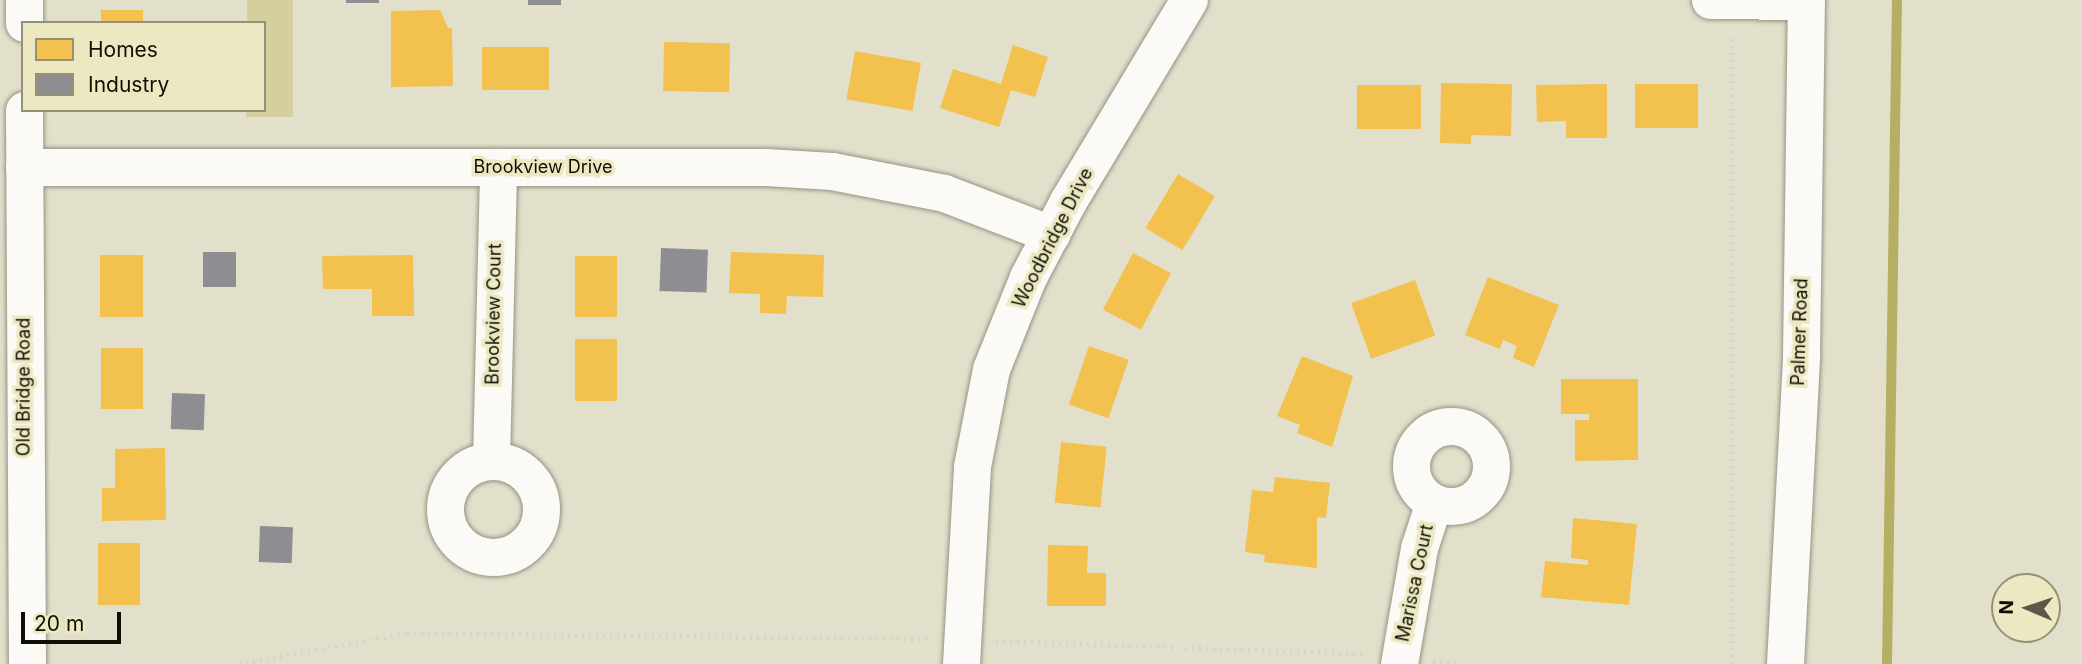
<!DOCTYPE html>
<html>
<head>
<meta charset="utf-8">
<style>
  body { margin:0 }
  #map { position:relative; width:2082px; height:664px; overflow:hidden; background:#e2e0cb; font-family:Inter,sans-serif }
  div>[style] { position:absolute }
  .green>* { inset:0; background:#d4cf9e }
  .homes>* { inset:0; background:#f2c14e; transform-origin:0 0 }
  .industry>* { inset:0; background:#8d8d92; transform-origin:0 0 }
  .stream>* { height:10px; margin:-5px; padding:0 5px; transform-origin:5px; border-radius:5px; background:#b6ae63 }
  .path>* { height:4.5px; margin-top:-2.25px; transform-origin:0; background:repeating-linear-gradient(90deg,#d6d5ce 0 2px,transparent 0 7px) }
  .roads { filter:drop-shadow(0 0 2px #959484) drop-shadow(0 0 2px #959484) }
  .minor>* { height:37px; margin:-18.5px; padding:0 18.5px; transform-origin:18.5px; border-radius:18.5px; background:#fbfaf7 }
  .minor>.ring { margin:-18.5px; padding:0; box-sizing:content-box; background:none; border:37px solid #fbfaf7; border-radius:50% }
  span { translate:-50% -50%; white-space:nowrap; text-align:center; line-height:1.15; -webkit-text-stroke:7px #ebe8c2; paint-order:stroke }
  .street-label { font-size:18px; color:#110f04 }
  .legend { position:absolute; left:21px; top:21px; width:245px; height:91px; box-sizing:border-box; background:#ebe8c2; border:2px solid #949176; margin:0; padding:9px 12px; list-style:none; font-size:21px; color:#110f04 }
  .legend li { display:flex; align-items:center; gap:14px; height:35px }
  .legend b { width:35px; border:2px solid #949176 }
  .north { position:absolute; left:1991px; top:573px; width:70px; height:70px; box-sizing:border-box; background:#ebe8c2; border:2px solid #949176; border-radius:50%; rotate:272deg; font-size:19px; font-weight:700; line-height:28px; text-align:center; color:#110f04 }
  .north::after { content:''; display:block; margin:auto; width:24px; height:32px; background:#5a584a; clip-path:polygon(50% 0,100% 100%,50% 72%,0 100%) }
  .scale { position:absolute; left:21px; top:612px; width:100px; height:32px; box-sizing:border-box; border:4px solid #110f04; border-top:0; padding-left:9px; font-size:21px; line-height:24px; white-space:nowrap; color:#110f04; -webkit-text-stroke:5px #ebe8c2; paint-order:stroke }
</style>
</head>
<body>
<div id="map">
  <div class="green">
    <i style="clip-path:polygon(247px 0,293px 0,293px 117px,246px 117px,246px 110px,264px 110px,264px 23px,247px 23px)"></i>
  </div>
  <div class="homes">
    <i style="left:101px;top:10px;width:42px;height:13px"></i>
    <i style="clip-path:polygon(440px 10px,448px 28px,452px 28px,453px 86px,391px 87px,391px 11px)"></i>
    <i style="left:664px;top:42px;width:66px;height:49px;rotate:1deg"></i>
    <i style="clip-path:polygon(1013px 45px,1048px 57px,1035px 97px,1011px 90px,999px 127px,940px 108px,953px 69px,1001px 84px)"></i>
    <i style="left:482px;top:47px;width:67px;height:43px"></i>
    <i style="left:855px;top:51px;width:67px;height:49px;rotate:10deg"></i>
    <i style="clip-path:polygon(1441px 83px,1512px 84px,1511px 136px,1471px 135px,1471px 144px,1440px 143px)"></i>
    <i style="clip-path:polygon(1607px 84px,1607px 138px,1566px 138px,1566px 121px,1537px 122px,1536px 85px)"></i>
    <i style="left:1635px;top:84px;width:63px;height:44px"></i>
    <i style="left:1357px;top:85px;width:64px;height:44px"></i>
    <i style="left:1178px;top:174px;width:43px;height:63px;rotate:31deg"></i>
    <i style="clip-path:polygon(731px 252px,824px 255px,823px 297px,787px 296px,786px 314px,760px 313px,760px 294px,729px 293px)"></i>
    <i style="left:1133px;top:253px;width:43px;height:64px;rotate:28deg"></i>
    <i style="left:143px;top:255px;width:62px;height:43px;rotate:90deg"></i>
    <i style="clip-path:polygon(413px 255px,414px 316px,372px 316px,372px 289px,323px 289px,322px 256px)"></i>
    <i style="left:575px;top:256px;width:42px;height:61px"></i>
    <i style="clip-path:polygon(1488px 277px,1559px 305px,1534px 367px,1513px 358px,1517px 346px,1503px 340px,1500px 349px,1465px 335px)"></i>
    <i style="left:1415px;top:280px;width:59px;height:68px;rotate:70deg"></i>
    <i style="left:617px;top:339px;width:62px;height:42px;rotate:90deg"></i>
    <i style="left:1089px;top:346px;width:42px;height:62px;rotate:19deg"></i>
    <i style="left:101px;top:348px;width:42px;height:61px"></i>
    <i style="clip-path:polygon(1302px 356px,1353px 376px,1332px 447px,1297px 433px,1300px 425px,1277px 416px)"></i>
    <i style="clip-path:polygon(1561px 379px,1638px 379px,1638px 460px,1575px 461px,1575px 420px,1589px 420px,1589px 414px,1561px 414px)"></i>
    <i style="left:1061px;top:442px;width:46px;height:61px;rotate:6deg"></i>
    <i style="clip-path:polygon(165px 448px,166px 520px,102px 521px,102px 488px,115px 488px,115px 449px)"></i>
    <i style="clip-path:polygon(1275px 477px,1330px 483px,1326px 518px,1317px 517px,1317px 568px,1264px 562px,1265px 555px,1245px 552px,1252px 490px,1273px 492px)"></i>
    <i style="clip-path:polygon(1573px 518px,1637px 524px,1629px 605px,1541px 597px,1545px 561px,1588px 565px,1588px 560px,1571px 558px)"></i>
    <i style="left:98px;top:543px;width:42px;height:62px"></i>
    <i style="clip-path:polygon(1048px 545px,1088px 546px,1087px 573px,1106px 573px,1106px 606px,1047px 606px)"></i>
  </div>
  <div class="industry">
    <i style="left:346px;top:0;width:33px;height:3px"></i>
    <i style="left:528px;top:0;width:33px;height:5px"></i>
    <i style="left:661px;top:248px;width:47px;height:43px;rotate:2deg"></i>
    <i style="left:203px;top:252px;width:33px;height:35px"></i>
    <i style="left:172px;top:393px;width:33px;height:36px;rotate:2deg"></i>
    <i style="left:260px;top:526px;width:33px;height:36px;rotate:2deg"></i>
  </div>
  <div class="stream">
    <i style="left:1887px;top:664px;width:664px;rotate:-89.14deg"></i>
  </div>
  <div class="path">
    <i style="left:996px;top:641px;width:369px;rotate:2deg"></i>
    <i style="left:1433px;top:661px;width:23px;rotate:7deg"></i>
    <i style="left:239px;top:664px;width:171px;rotate:-10.5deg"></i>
    <i style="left:407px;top:633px;width:522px;rotate:0.66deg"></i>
    <i style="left:1731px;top:664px;width:629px;rotate:-90deg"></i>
  </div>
  <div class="roads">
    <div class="minor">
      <i style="left:1710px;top:0;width:96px;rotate:0.6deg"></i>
      <i style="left:24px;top:23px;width:23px;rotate:-90deg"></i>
      <i style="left:24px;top:110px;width:554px;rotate:89.69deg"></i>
      <i style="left:24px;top:167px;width:742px"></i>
      <i style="left:766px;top:167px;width:66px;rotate:3.5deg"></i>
      <i style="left:832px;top:171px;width:114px;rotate:11.1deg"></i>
      <i style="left:944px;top:193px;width:115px;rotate:21deg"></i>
      <i class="ring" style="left:1411px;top:426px;width:43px;height:43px"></i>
      <i style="left:491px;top:460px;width:293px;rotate:-88.6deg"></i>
      <i class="ring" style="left:445px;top:461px;width:59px;height:59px"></i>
      <i style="left:961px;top:664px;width:198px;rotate:-86.8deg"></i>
      <i style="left:972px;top:466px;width:99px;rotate:-78.9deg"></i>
      <i style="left:991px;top:369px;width:99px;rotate:-68.1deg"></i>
      <i style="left:1028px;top:277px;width:86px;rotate:-62.2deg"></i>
      <i style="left:1068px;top:201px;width:235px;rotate:-59deg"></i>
      <i style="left:1399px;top:664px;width:118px;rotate:-80.2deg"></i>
      <i style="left:1419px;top:548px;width:48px;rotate:-71.9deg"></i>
      <i style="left:1785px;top:664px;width:310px;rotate:-87deg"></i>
      <i style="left:1801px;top:354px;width:354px;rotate:-89.2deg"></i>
    </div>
  </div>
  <div class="street-label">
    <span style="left:543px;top:167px">Brookview Drive</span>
    <span style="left:1053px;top:238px;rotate:-63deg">Woodbridge Drive</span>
    <span style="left:494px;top:314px;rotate:-89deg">Brookview Court</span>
    <span style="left:1800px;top:332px;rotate:-88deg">Palmer Road</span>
    <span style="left:24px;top:387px;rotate:-90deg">Old Bridge Road</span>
    <span style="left:1415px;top:583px;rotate:-78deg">Marissa Court</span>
  </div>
  <ul class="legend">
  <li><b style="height:19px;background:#f2c14e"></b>Homes</li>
  <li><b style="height:19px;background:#8d8d92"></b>Industry</li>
  </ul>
  <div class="north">N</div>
  <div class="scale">20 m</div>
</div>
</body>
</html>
